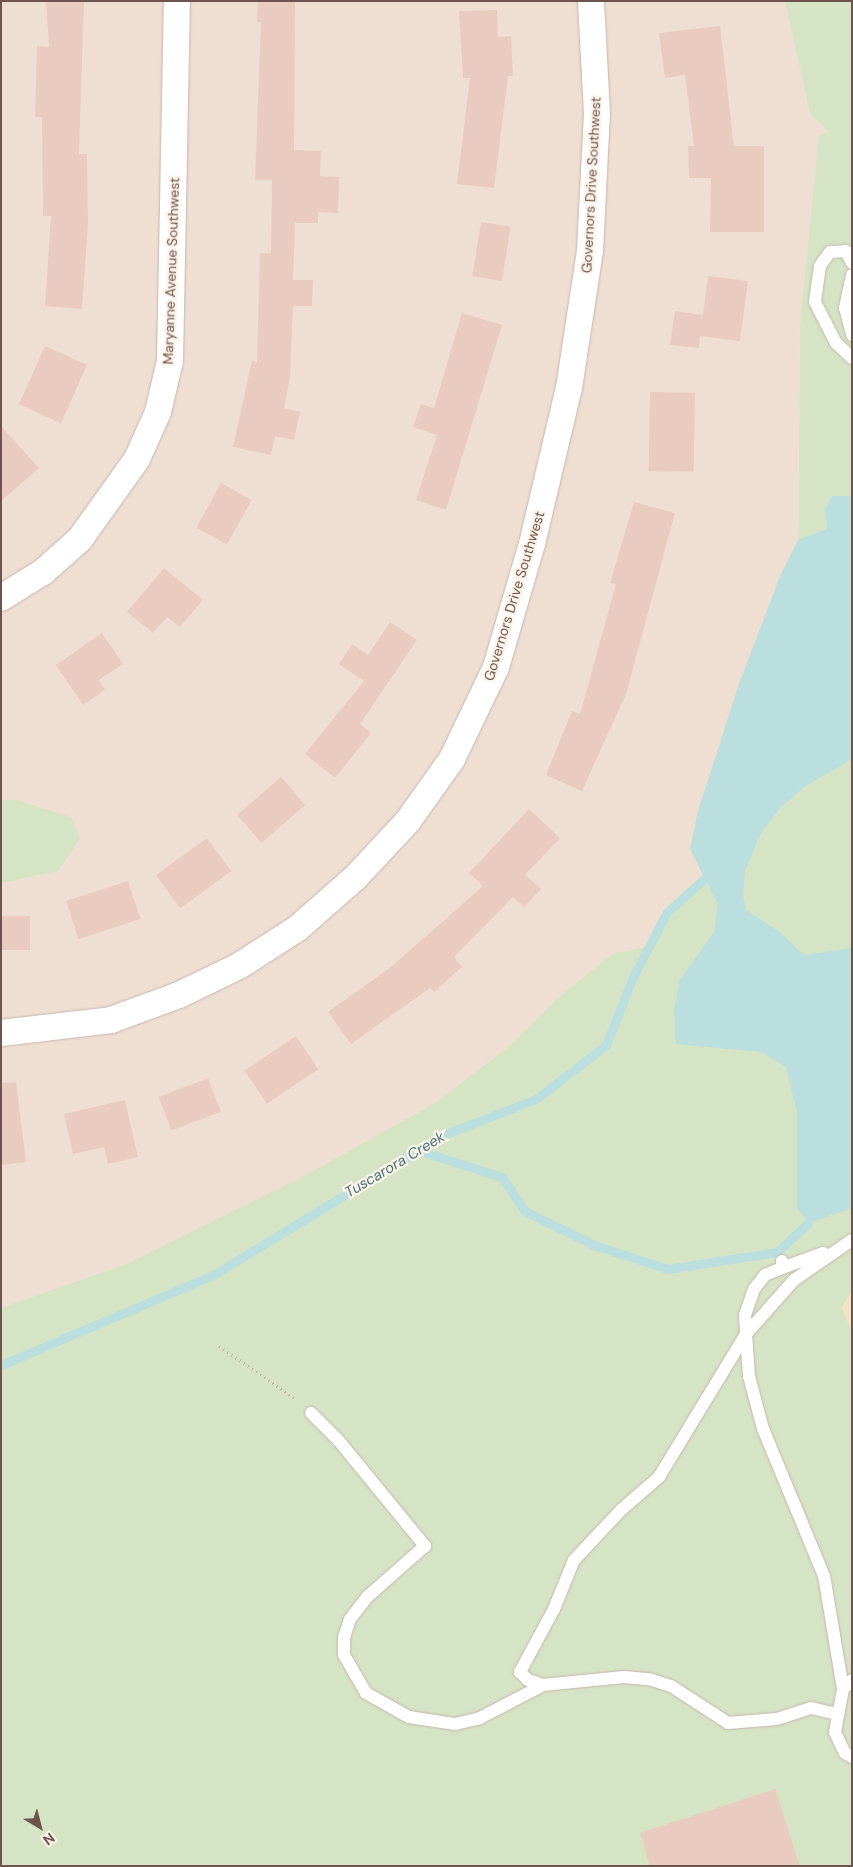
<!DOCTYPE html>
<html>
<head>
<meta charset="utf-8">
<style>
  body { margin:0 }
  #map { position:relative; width:853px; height:1867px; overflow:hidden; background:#f9eee4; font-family:"DM Sans",sans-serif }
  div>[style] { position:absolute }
  .residential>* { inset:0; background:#efdfd3 }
  .green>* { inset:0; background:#d5e4c5 }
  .sand>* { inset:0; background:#f4e3c3 }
  .water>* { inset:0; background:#bbdedf }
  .stream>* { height:9px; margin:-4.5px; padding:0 4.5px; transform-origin:4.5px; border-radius:4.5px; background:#bbdedf }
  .building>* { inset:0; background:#eacbbf; transform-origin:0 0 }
  .path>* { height:3px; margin-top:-1.5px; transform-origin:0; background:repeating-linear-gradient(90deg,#ceafa3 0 1px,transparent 0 5px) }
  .roads { filter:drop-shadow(0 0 1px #c8b5ac) drop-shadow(0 0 1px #c8b5ac) }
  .service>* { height:12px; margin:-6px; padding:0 6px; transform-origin:6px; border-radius:6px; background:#fff }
  .minor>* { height:26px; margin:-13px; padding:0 13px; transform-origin:13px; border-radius:13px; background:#fff }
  span { translate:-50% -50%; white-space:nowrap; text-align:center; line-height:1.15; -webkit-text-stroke:4.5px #fcf3e9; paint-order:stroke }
  .street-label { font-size:14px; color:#6d554d }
  .water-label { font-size:15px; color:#477577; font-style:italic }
  .frame { position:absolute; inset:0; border:2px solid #6d554d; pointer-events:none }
  .north { position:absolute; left:15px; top:1802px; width:50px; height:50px; -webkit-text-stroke:4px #fcf3e9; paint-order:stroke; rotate:143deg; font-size:14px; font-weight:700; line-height:20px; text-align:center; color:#6d554d }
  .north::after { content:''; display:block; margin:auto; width:18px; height:22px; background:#6d554d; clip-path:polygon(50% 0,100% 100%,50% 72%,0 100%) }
</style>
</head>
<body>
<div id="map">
  <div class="residential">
    <i style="clip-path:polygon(1px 1px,852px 1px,800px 325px,798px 540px,780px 576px,705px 878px,667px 912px,633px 977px,606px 1045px,1px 1367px)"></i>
  </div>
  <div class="green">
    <i style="clip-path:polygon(785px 1px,852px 1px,852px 1866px,1px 1866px,1px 1308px,129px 1263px,306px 1175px,435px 1103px,507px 1048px,565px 992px,614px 953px,648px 947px,667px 912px,705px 878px,690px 849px,698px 811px,739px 684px,780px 576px,798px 540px,800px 325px,819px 135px,829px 132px,810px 113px)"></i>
    <i style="clip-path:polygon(1px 800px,16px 800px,71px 817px,80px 839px,58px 871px,1px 883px)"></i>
  </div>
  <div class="sand">
    <i style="clip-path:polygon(852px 1289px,852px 1332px,842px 1308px)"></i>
  </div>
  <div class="water">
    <i style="clip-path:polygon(832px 496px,852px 496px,852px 759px,804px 787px,781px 807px,761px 833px,745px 871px,743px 896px,746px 910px,781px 933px,804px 955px,852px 948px,852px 1208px,808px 1223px,797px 1208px,797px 1113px,786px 1067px,761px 1052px,676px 1044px,674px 1011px,679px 981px,714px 932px,718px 905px,690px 849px,698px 811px,739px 684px,780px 576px,798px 540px,827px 529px,825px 509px)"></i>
  </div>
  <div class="stream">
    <i style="left:417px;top:1150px;width:89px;rotate:17.6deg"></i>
    <i style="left:502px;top:1177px;width:41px;rotate:55.9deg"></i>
    <i style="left:525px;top:1211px;width:77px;rotate:26.2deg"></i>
    <i style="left:594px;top:1245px;width:78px;rotate:18deg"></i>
    <i style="left:668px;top:1269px;width:110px;rotate:-8.9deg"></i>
    <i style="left:777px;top:1252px;width:42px;rotate:-43.1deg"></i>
    <i style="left:1px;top:1365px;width:233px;rotate:-23deg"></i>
    <i style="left:215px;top:1274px;width:267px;rotate:-31.4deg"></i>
    <i style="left:443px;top:1135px;width:100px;rotate:-21.2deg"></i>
    <i style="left:536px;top:1099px;width:88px;rotate:-37.6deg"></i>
    <i style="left:606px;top:1045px;width:73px;rotate:-68.3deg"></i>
    <i style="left:633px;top:977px;width:73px;rotate:-62.4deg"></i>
    <i style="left:667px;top:912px;width:51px;rotate:-41.8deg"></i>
  </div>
  <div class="building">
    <i style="clip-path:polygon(46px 1px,84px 1px,79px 154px,87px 154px,88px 222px,82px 309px,45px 306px,51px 216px,43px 216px,42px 117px,35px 117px,37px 46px,49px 47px)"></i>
    <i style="clip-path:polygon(258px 1px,295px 1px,294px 150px,321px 151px,320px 176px,339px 177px,338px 213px,318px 212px,318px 223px,295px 223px,293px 280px,313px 280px,312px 306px,293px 306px,290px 378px,284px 408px,300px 412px,294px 440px,275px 436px,271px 455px,233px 447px,252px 361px,257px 362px,260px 253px,271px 253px,272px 180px,255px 180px,261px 22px,257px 22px)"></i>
    <i style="clip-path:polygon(497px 10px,498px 37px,511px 36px,513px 76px,508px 76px,494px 188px,457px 184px,470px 78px,463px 78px,459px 11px)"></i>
    <i style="clip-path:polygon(720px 26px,734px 146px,764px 146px,764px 232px,710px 232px,711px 178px,689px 178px,688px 146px,694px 146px,685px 75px,665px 78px,659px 33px)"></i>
    <i style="left:481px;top:222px;width:30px;height:55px;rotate:9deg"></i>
    <i style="clip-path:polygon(708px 276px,748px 281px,740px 341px,700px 336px,699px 348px,670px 345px,675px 311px,703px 315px)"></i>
    <i style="clip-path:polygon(462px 313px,502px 325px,446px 510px,416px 500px,437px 435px,413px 427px,421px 404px,434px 408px)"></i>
    <i style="left:45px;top:346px;width:46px;height:64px;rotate:24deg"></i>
    <i style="left:650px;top:392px;width:45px;height:79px;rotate:1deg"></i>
    <i style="clip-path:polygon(1px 426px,39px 468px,1px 501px)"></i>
    <i style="left:221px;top:483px;width:35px;height:51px;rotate:29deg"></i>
    <i style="clip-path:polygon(634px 502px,675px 513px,626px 694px,582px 791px,546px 775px,572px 711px,580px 714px,616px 584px,610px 583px)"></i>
    <i style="clip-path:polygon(164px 568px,203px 600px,180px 627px,167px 617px,153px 633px,127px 612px)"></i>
    <i style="clip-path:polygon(390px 622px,417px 640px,360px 724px,371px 733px,335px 778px,305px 754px,364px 681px,339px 664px,352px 644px,368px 655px)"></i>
    <i style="clip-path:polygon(102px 633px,123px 664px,99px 680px,105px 690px,83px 705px,56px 665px)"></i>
    <i style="left:281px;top:777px;width:37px;height:58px;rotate:49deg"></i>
    <i style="clip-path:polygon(529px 809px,560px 838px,525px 875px,541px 889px,524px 907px,513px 897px,454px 957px,462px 967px,434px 992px,430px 988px,351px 1044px,328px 1012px,391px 967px,483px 886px,469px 873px)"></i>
    <i style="left:207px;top:838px;width:41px;height:63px;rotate:54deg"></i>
    <i style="left:128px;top:881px;width:40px;height:65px;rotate:72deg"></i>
    <i style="left:1px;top:916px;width:29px;height:34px"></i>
    <i style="left:296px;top:1036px;width:40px;height:62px;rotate:56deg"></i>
    <i style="left:208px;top:1078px;width:36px;height:53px;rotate:69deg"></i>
    <i style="clip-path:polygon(16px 1082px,26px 1162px,1px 1165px,1px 1083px)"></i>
    <i style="clip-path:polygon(125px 1100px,138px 1157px,108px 1164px,104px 1147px,73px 1154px,64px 1114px)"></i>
    <i style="clip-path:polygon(775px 1789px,800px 1866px,650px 1866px,640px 1833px)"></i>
  </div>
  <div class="path">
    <i style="left:219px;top:1346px;width:93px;rotate:34.5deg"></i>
  </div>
  <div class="roads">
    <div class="service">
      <i style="left:852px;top:263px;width:13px;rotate:-117deg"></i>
      <i style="left:846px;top:251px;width:16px;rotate:176deg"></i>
      <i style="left:830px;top:252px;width:17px;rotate:126deg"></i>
      <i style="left:820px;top:266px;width:36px;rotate:98deg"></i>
      <i style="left:815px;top:302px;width:46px;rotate:62.9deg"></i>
      <i style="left:836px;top:343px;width:22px;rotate:43deg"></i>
      <i style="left:852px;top:275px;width:34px;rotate:102deg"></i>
      <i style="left:845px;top:308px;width:28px;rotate:75deg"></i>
      <i style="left:782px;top:1261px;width:7px;rotate:90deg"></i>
      <i style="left:782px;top:1268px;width:44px;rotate:-20.1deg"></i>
      <i style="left:782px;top:1268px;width:18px;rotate:158deg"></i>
      <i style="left:765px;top:1275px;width:18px;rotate:128deg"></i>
      <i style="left:754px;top:1289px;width:28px;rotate:109deg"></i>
      <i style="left:745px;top:1315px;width:19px;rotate:87deg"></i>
      <i style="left:746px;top:1334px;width:167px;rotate:121.3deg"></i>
      <i style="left:659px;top:1477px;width:50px;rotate:139deg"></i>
      <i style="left:621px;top:1510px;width:69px;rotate:133.2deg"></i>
      <i style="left:574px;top:1560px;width:53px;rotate:112.2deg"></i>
      <i style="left:554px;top:1609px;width:72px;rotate:118.4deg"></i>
      <i style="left:520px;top:1672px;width:11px;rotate:45deg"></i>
      <i style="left:528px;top:1680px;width:16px;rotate:18deg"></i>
      <i style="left:543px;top:1685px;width:81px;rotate:-5.6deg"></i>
      <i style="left:624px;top:1677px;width:25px;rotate:5deg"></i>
      <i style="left:649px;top:1679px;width:23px;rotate:18deg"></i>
      <i style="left:671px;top:1686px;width:68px;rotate:33deg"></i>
      <i style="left:728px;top:1723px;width:49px;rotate:-4.7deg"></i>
      <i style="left:777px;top:1719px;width:36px;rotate:-18deg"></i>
      <i style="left:811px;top:1708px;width:26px;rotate:13deg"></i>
      <i style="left:311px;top:1413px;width:40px;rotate:45deg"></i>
      <i style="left:339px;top:1441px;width:136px;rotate:50.7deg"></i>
      <i style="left:425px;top:1546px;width:76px;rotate:138.7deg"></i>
      <i style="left:368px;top:1596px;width:29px;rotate:128deg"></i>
      <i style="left:350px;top:1619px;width:19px;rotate:108deg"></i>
      <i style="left:344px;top:1637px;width:18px;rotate:90deg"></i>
      <i style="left:344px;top:1655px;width:44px;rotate:59.9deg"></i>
      <i style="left:366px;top:1693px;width:49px;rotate:29.2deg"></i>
      <i style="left:409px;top:1717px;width:47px;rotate:8.7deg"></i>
      <i style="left:455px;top:1724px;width:26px;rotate:-13deg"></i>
      <i style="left:480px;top:1718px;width:71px;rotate:-27.6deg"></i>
      <i style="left:852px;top:1680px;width:13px;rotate:135deg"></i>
      <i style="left:843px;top:1689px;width:44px;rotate:100.5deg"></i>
      <i style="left:835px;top:1732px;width:23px;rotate:65deg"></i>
      <i style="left:845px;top:1753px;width:8px;rotate:30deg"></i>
      <i style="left:843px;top:1689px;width:115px;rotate:-99.5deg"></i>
      <i style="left:824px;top:1576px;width:159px;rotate:-112.5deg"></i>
      <i style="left:763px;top:1429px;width:55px;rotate:-104.8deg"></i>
      <i style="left:749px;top:1376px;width:42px;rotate:-94.1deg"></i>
      <i style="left:746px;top:1334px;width:72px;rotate:-48.4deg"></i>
      <i style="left:794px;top:1280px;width:70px;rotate:-34.6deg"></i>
    </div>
    <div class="minor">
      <i style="left:1px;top:598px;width:49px;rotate:-31.8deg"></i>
      <i style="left:43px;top:572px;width:50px;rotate:-41.7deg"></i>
      <i style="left:80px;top:539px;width:98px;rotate:-54.5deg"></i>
      <i style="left:137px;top:459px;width:51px;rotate:-65.9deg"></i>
      <i style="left:158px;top:412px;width:52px;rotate:-76.8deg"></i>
      <i style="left:170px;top:361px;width:360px;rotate:-88.9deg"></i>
      <i style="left:1px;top:1033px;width:111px;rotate:-6.7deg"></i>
      <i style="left:111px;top:1020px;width:72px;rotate:-20.2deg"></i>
      <i style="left:179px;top:995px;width:67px;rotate:-25.8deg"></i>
      <i style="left:239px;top:966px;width:70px;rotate:-32.8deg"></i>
      <i style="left:298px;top:928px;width:76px;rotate:-41.3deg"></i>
      <i style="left:355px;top:878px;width:78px;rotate:-47.1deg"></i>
      <i style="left:408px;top:821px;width:76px;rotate:-54.6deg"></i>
      <i style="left:452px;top:759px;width:102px;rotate:-64.4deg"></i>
      <i style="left:496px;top:667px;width:128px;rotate:-73.7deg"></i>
      <i style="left:532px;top:544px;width:160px;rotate:-76.7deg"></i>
      <i style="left:569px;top:388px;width:139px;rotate:-81.3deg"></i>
      <i style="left:590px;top:251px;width:138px;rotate:-87.1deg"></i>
      <i style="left:597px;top:113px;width:112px;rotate:-93.1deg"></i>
    </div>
  </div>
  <div class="street-label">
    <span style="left:591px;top:185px;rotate:-87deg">Governors Drive Southwest</span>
    <span style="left:171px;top:271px;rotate:-88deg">Maryanne Avenue Southwest</span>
    <span style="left:514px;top:596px;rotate:-73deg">Governors Drive Southwest</span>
  </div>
  <div class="water-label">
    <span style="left:395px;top:1165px;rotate:-31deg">Tuscarora Creek</span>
  </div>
  <div class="frame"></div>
  <div class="north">N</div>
</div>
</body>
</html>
